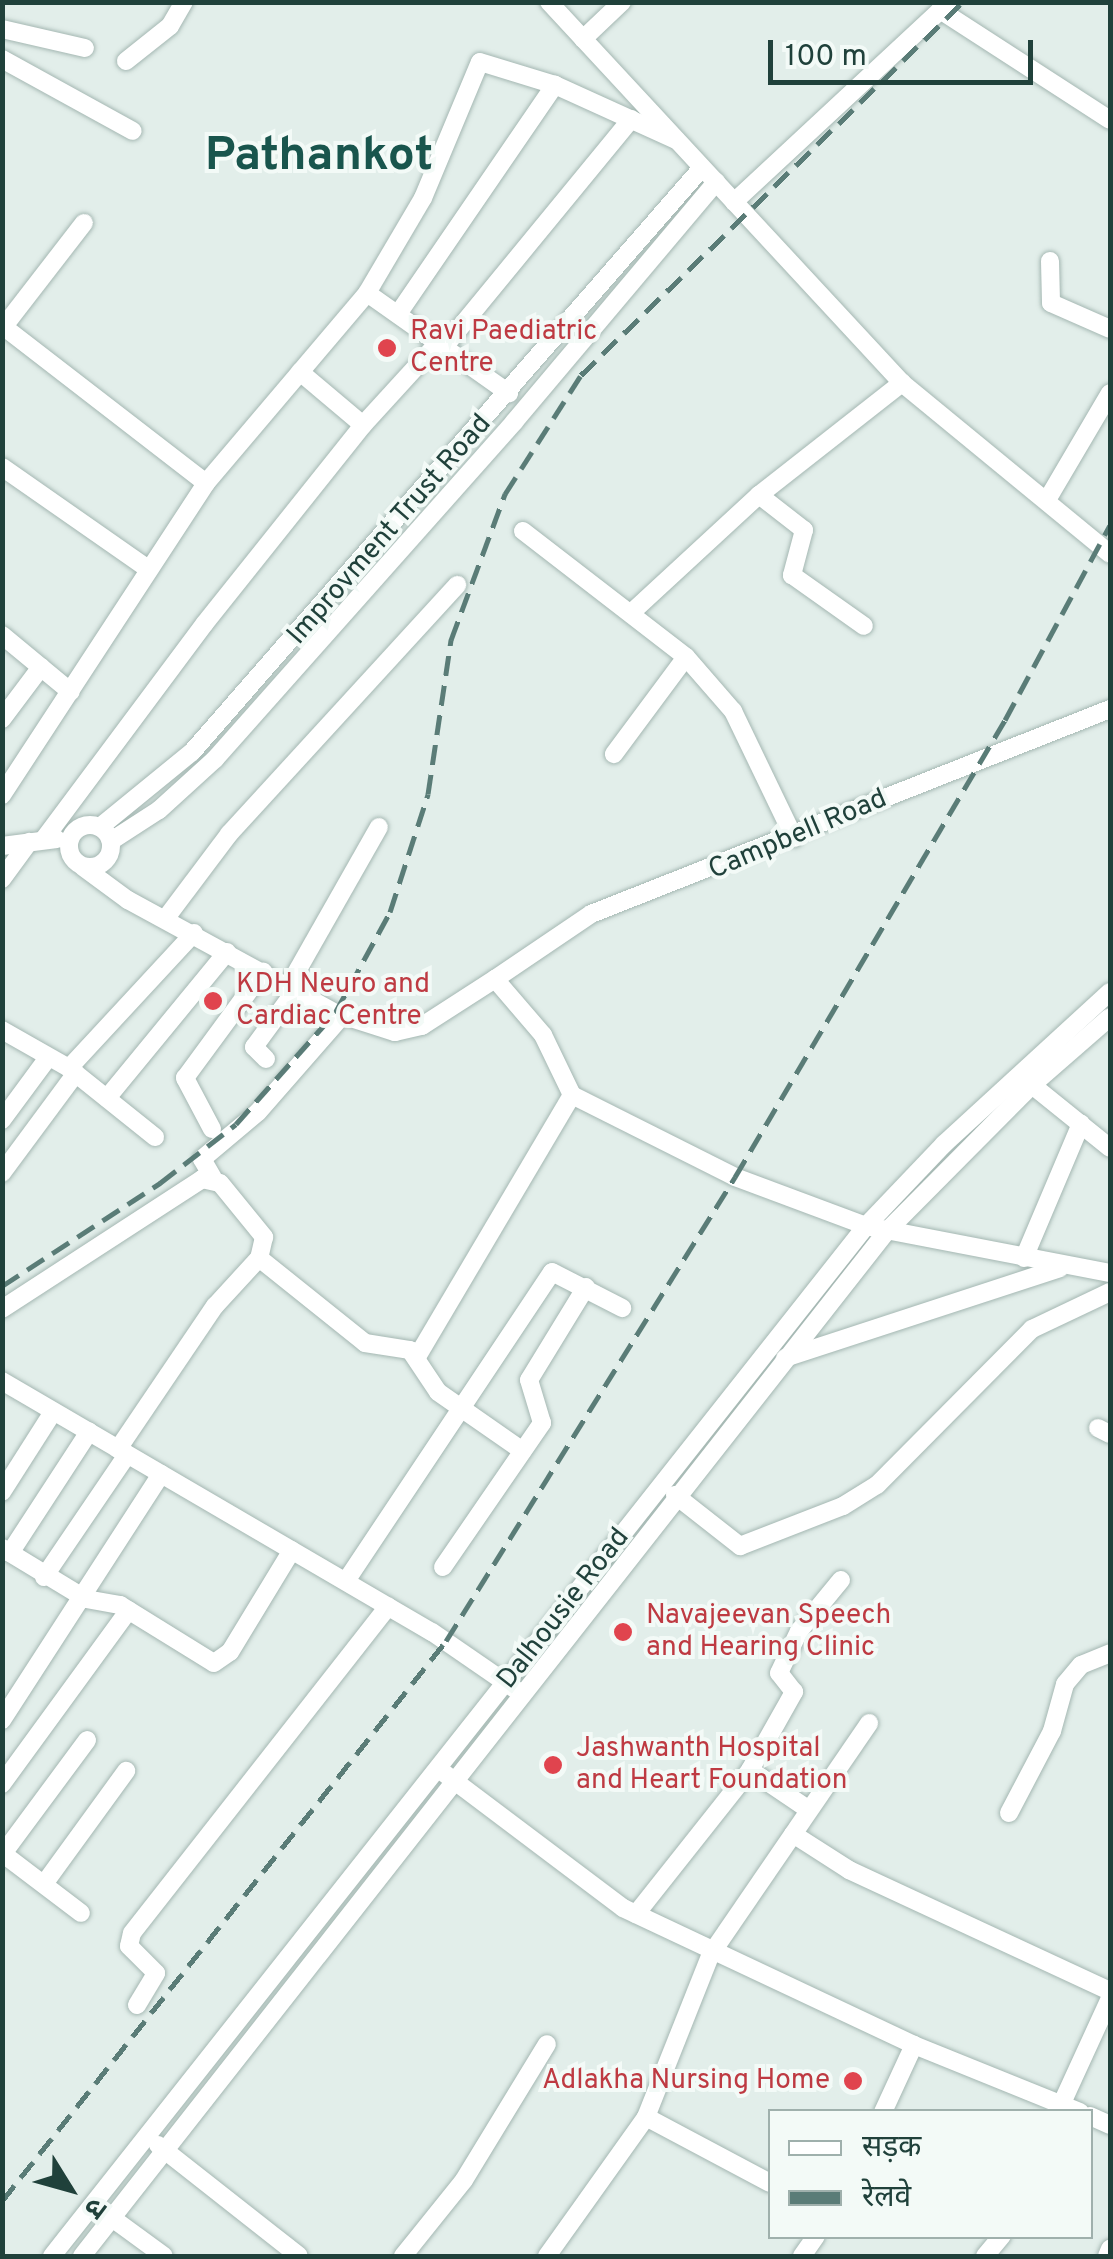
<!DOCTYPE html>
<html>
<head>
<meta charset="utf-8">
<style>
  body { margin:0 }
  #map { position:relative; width:1113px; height:2259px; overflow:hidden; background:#e2eeea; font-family:Overpass,"Noto Sans Devanagari",sans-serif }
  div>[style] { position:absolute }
  .roads { filter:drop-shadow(0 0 2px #a4b7b2) drop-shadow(0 0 2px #a4b7b2) }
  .minor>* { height:18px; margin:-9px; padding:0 9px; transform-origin:9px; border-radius:9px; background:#fff }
  .minor>.ring { margin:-9px; padding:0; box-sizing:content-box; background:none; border:18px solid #fff; border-radius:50% }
  .rail>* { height:5px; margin-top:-2.5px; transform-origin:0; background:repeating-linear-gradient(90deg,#5a7c77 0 20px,transparent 0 30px) }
  .dots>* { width:28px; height:28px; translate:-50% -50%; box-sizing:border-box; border:5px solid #f3faf7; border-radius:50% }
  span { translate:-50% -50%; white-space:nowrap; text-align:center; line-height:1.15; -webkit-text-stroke:8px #f3faf7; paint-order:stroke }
  .health-label { font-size:28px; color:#be3a42 }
  .left { translate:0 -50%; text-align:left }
  .right { translate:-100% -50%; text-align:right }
  .street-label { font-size:28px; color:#20413b }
  .town-label { font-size:48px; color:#19554d; font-weight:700 }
  .frame { position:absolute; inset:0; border:5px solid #20413b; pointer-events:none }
  .legend { position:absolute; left:768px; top:2109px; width:325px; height:130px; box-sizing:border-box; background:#f3faf7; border:2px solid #9fb0ac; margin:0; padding:12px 18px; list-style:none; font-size:30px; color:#20413b }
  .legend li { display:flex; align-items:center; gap:20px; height:50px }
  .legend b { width:50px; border:2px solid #9fb0ac }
  .north { position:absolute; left:20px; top:2139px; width:100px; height:100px; -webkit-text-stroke:8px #f3faf7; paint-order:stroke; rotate:127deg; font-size:28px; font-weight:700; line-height:40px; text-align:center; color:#20413b }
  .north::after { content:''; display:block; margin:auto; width:35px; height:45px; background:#20413b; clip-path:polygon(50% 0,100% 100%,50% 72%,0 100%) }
  .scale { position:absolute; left:768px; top:40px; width:265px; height:45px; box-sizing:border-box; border:5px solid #20413b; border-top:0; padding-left:12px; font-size:30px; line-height:35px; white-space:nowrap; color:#20413b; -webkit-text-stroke:8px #f3faf7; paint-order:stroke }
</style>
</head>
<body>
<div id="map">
  <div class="roads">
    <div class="minor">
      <i style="left:549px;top:2px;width:519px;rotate:47.18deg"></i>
      <i style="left:902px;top:383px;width:269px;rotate:39.4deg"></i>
      <i style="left:940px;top:10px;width:202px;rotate:32.9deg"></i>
      <i style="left:2px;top:29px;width:85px;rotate:12.9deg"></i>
      <i style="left:583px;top:39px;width:54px;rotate:-43.5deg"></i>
      <i style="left:2px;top:59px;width:149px;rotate:28.8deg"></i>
      <i style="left:126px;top:61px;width:56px;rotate:-38.5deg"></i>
      <i style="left:170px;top:26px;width:28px;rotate:-60deg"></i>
      <i style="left:734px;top:202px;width:294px;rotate:-42.9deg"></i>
      <i style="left:1050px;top:261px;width:42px;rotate:88.6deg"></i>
      <i style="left:1051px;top:303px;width:64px;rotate:23.8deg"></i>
      <i style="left:367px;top:293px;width:174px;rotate:35.2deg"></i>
      <i style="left:398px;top:314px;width:278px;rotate:-55.6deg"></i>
      <i style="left:4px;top:327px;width:255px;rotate:37.7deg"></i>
      <i style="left:2px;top:329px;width:134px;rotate:-52.3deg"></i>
      <i style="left:444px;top:347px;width:295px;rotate:-50.6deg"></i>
      <i style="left:300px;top:372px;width:82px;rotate:40.1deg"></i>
      <i style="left:2px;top:467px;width:178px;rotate:34.9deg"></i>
      <i style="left:759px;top:495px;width:57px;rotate:37.9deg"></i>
      <i style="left:804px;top:530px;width:47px;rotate:104.9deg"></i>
      <i style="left:792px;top:575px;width:88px;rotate:35.3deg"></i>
      <i style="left:1047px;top:500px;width:124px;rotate:-59.5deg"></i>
      <i style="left:523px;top:531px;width:206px;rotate:37.7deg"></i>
      <i style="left:686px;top:657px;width:121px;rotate:126.6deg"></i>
      <i style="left:631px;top:613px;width:174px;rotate:-42.7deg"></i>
      <i style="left:759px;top:495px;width:182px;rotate:-38.1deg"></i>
      <i style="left:2px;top:635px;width:89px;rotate:39.6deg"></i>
      <i style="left:686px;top:657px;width:72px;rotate:49deg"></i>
      <i style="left:733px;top:711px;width:141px;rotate:64.3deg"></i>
      <i style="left:2px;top:719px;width:65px;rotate:-53.1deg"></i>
      <i style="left:2px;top:795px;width:373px;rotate:-56.8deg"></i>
      <i style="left:206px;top:483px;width:249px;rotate:-49.7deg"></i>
      <i style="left:367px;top:293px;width:110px;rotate:-59.5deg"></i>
      <i style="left:423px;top:198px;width:147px;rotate:-67.3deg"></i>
      <i style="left:480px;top:62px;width:78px;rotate:17deg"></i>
      <i style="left:555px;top:85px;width:133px;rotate:24.4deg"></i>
      <i class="ring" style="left:69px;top:825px;width:24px;height:24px"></i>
      <i style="left:100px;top:827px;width:119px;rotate:-39.2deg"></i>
      <i style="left:192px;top:752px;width:774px;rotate:-48.88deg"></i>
      <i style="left:44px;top:839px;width:269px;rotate:-53.3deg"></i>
      <i style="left:205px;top:623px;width:253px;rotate:-51.4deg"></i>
      <i style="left:363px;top:425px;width:111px;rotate:-47.6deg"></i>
      <i style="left:111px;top:841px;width:57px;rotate:-32.9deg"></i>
      <i style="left:159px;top:810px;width:76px;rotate:-42.3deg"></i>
      <i style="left:215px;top:759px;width:451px;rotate:-48.4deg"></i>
      <i style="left:514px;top:422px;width:314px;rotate:-49.9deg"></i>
      <i style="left:2px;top:846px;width:55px;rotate:-7.3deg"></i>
      <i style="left:83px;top:867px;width:56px;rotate:36.3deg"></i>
      <i style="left:128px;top:900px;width:236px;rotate:28.6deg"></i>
      <i style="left:335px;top:1013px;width:63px;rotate:17.6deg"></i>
      <i style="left:395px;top:1032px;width:28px;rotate:-13deg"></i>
      <i style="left:422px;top:1026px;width:87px;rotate:-32.8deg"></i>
      <i style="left:495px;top:979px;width:74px;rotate:49.4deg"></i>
      <i style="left:543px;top:1035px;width:67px;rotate:64.2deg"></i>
      <i style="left:572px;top:1095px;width:182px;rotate:26.7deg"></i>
      <i style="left:735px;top:1177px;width:140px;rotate:20.5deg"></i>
      <i style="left:866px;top:1226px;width:248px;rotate:10.9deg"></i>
      <i style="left:2px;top:879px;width:46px;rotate:-53.9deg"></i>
      <i style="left:166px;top:918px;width:105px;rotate:-53.1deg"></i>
      <i style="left:229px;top:834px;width:338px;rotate:-47.5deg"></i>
      <i style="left:495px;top:979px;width:116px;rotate:-34.1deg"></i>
      <i style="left:591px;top:914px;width:558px;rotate:-21.55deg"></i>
      <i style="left:288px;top:987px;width:184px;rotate:-60.4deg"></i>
      <i style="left:2px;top:1030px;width:77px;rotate:29.6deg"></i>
      <i style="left:266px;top:1059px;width:17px;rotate:-135deg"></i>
      <i style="left:254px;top:1047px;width:69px;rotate:-53.8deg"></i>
      <i style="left:1032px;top:1085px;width:100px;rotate:38.9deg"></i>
      <i style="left:107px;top:1098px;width:189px;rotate:-50.6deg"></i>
      <i style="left:2px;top:1120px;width:76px;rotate:-53.6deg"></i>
      <i style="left:212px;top:1129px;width:58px;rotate:-117.9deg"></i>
      <i style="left:185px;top:1078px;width:132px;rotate:-53.7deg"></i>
      <i style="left:155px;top:1137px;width:110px;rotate:-141.3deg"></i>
      <i style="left:69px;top:1068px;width:184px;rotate:-47.2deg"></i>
      <i style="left:2px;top:1173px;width:124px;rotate:-53.5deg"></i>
      <i style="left:213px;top:1178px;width:22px;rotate:-120deg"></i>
      <i style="left:202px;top:1159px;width:73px;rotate:-40deg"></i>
      <i style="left:258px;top:1112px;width:128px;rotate:-48.8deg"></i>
      <i style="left:1024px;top:1258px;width:146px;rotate:-67deg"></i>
      <i style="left:2px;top:1309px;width:239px;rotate:-33deg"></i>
      <i style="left:202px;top:1179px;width:18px;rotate:13deg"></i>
      <i style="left:220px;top:1183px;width:70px;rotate:50.8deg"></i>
      <i style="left:264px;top:1237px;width:22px;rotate:103deg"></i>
      <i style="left:417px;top:1357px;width:304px;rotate:-59.4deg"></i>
      <i style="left:785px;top:1358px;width:289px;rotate:-18.1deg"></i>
      <i style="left:2px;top:1381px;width:498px;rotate:30.3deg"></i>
      <i style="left:432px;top:1632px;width:101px;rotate:34.5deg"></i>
      <i style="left:1098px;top:1428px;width:13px;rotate:27deg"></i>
      <i style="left:118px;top:1449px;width:173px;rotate:-55.9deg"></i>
      <i style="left:215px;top:1306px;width:65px;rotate:-47.5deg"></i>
      <i style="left:259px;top:1258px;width:136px;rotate:38.7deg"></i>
      <i style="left:365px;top:1343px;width:46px;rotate:8.8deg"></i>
      <i style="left:410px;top:1350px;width:50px;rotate:56.3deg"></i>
      <i style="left:438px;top:1392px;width:103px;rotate:34.8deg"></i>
      <i style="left:2px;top:1492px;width:95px;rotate:-57.5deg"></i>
      <i style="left:675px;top:1495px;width:83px;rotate:38.1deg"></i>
      <i style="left:740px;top:1546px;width:110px;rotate:-21.2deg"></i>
      <i style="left:843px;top:1506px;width:40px;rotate:-32deg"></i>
      <i style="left:877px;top:1485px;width:220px;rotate:-45.2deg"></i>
      <i style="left:1032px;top:1329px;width:86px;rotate:-25.4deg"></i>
      <i style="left:2px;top:1548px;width:98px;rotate:31.3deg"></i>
      <i style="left:86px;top:1599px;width:35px;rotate:10deg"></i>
      <i style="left:120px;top:1605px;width:110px;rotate:31.7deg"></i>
      <i style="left:214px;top:1663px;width:19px;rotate:-35deg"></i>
      <i style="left:230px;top:1652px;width:119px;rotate:-58.7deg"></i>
      <i style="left:10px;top:1553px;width:145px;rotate:-56.9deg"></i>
      <i style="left:443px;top:1567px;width:175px;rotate:-55.5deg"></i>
      <i style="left:542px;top:1423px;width:45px;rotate:-106.8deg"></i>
      <i style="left:529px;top:1380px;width:109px;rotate:-58.5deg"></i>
      <i style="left:44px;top:1577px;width:148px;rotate:-55.8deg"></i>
      <i style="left:346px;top:1581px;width:371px;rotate:-56.3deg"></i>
      <i style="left:552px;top:1272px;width:79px;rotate:27.2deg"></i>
      <i style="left:2px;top:1720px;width:293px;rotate:-57.1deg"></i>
      <i style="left:750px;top:1770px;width:71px;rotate:34.1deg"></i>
      <i style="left:444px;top:1773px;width:224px;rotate:37deg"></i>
      <i style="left:623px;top:1908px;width:322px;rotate:25.2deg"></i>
      <i style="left:914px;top:2045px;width:179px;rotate:22deg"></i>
      <i style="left:2px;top:1784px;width:215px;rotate:-53.9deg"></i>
      <i style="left:1009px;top:1813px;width:93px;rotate:-62.3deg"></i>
      <i style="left:1052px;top:1731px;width:49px;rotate:-74.5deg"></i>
      <i style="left:1065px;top:1684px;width:25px;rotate:-50deg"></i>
      <i style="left:1081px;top:1665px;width:31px;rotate:-22deg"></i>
      <i style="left:793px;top:1834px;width:67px;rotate:32.7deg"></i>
      <i style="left:849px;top:1870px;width:288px;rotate:24.9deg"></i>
      <i style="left:2px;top:1853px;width:99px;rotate:37.2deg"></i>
      <i style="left:2px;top:1855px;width:143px;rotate:-53.5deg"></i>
      <i style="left:44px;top:1884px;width:140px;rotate:-54deg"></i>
      <i style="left:636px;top:1914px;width:184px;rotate:-51.6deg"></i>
      <i style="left:750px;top:1770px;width:90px;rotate:-60.6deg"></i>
      <i style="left:794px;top:1692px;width:24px;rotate:-128deg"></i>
      <i style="left:779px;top:1673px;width:47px;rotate:-64.5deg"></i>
      <i style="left:799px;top:1631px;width:66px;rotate:-50.5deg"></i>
      <i style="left:137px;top:2005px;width:37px;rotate:-59deg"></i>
      <i style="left:156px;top:1973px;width:38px;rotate:-135deg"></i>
      <i style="left:129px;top:1946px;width:13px;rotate:-77deg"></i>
      <i style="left:132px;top:1933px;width:415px;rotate:-51.9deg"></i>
      <i style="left:1062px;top:2103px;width:115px;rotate:-65.4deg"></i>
      <i style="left:883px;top:2112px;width:74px;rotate:-65.2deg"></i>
      <i style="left:1090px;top:2116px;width:22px;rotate:24deg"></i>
      <i style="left:646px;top:2117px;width:175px;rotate:-68.3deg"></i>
      <i style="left:711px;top:1954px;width:280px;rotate:-55.6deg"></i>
      <i style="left:158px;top:2145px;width:179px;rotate:38.2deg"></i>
      <i style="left:112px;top:2218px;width:64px;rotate:36.2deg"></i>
      <i style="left:52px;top:2256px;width:1313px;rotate:-51.68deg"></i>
      <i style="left:866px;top:1226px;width:113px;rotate:-46.4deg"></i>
      <i style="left:944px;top:1144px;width:225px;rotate:-42.5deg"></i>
      <i style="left:82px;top:2256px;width:1303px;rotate:-51.86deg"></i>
      <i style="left:887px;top:1231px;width:206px;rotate:-45.2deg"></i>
      <i style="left:1032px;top:1085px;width:103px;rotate:-41.1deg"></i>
      <i style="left:403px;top:2256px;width:97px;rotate:-51.2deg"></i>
      <i style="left:464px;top:2180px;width:159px;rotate:-58.6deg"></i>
      <i style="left:547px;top:2256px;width:171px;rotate:-54.5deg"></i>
      <i style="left:646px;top:2117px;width:140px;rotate:28deg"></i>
      <i style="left:802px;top:2256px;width:24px;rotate:-55deg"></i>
      <i style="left:985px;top:2256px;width:26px;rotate:-50deg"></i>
      <i style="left:1107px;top:2256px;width:8px;rotate:-67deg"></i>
    </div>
  </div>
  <div class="rail">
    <i style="left:2px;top:1286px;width:189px;rotate:-33.1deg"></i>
    <i style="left:160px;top:1183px;width:96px;rotate:-37.8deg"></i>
    <i style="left:236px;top:1124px;width:149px;rotate:-48.3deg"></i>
    <i style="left:335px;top:1013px;width:115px;rotate:-61.4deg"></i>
    <i style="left:390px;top:912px;width:124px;rotate:-72.1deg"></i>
    <i style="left:428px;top:794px;width:156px;rotate:-81.5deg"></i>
    <i style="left:451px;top:640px;width:156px;rotate:-69.7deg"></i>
    <i style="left:505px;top:494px;width:141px;rotate:-57.4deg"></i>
    <i style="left:581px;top:375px;width:534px;rotate:-44.32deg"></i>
    <i style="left:2px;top:2201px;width:715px;rotate:-51.59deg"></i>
    <i style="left:446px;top:1641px;width:547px;rotate:-58.08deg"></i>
    <i style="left:735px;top:1177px;width:531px;rotate:-59.42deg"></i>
    <i style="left:1005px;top:720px;width:221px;rotate:-61.7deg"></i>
  </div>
  <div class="dots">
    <i style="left:387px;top:348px;background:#e0444e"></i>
    <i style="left:213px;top:1001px;background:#e0444e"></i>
    <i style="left:623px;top:1632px;background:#e0444e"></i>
    <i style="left:553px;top:1765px;background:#e0444e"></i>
    <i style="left:853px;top:2081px;background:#e0444e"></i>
  </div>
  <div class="health-label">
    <span class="left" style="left:410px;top:348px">Ravi Paediatric<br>Centre</span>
    <span class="left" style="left:236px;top:1001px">KDH Neuro and<br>Cardiac Centre</span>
    <span class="left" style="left:646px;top:1632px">Navajeevan Speech<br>and Hearing Clinic</span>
    <span class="left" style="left:576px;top:1765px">Jashwanth Hospital<br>and Heart Foundation</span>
    <span class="right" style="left:830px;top:2081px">Adlakha Nursing Home</span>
  </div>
  <div class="street-label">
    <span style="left:390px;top:530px;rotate:-49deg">Improvment Trust Road</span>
    <span style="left:798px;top:835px;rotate:-23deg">Campbell Road</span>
    <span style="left:564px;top:1609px;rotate:-52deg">Dalhousie Road</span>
  </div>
  <div class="town-label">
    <span style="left:319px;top:158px">Pathankot</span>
  </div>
  <div class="frame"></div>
  <ul class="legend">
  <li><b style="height:12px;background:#fff"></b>सड़क</li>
  <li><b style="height:12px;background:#5a7c77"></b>रेलवे</li>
  </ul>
  <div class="north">उ</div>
  <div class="scale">100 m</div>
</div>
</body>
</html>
